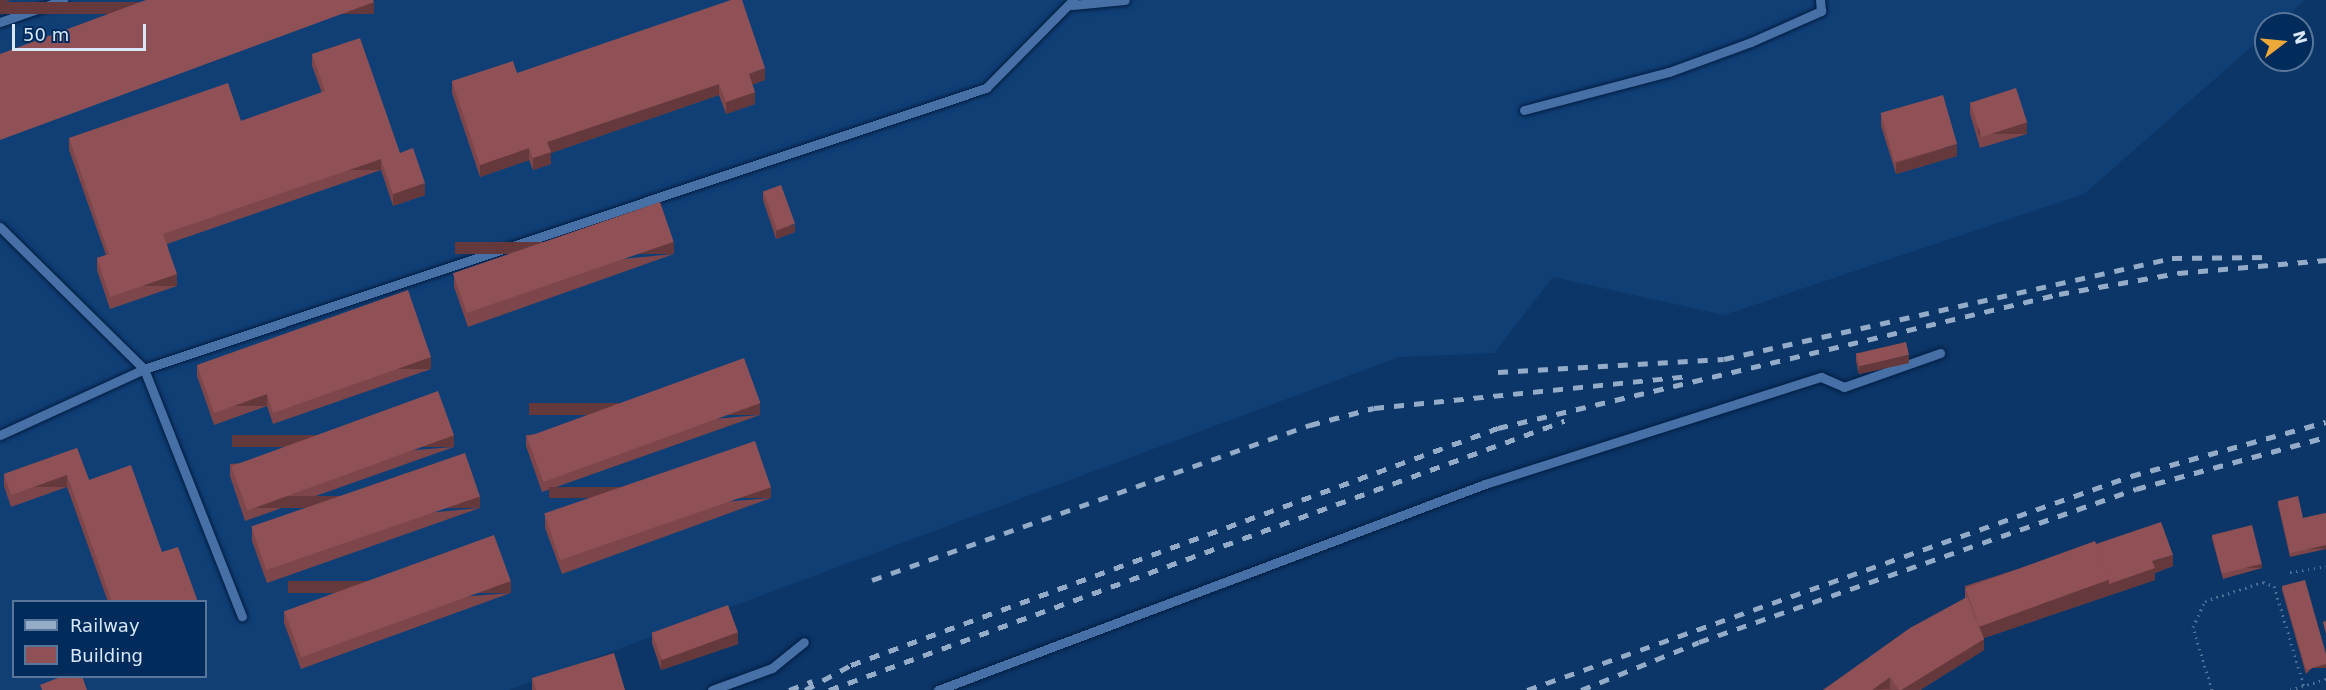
<!DOCTYPE html>
<html>
<head>
<meta charset="utf-8">
<style>
  body { margin:0 }
  #map { position:relative; width:2326px; height:690px; overflow:hidden; background:#0c3667; font-family:"DejaVu Sans",sans-serif }
  div>[style] { position:absolute }
  .built>* { inset:0; background:#103f76 }
  .path>* { height:3px; margin-top:-1.5px; transform-origin:0; background:repeating-linear-gradient(90deg,#4f7097 0 1.5px,transparent 0 6px) }
  .roads { filter:drop-shadow(0 0 2px #001d41) drop-shadow(0 0 2px #001d41) }
  .service>* { height:9px; margin:-4.5px; padding:0 4.5px; transform-origin:4.5px; border-radius:4.5px; background:#4770a6 }
  .rail>* { height:4.5px; margin-top:-2.25px; transform-origin:0; background:repeating-linear-gradient(90deg,#95acc9 0 10px,transparent 0 20px) }
  .wall>* { inset:0; background:#7c464a }
  .shaded-wall>* { inset:0; background:#65393c; transform-origin:0 0 }
  .building>* { inset:0; background:#905156; transform-origin:0 0 }
  span { translate:-50% -50%; white-space:nowrap; text-align:center; line-height:1.15; -webkit-text-stroke:4.5px #012b5b; paint-order:stroke }
  .legend { position:absolute; left:12px; top:600px; width:195px; height:78px; box-sizing:border-box; background:#012b5b; border:2px solid #57769a; margin:0; padding:8px 10px; list-style:none; font-size:18px; color:#d9e7f9 }
  .legend li { display:flex; align-items:center; gap:12px; height:30px }
  .legend b { width:30px; border:2px solid #57769a }
  .north { position:absolute; left:2254px; top:12px; width:60px; height:60px; box-sizing:border-box; background:#012b5b; border:2px solid #57769a; border-radius:50%; rotate:74deg; font-size:16px; font-weight:700; line-height:24px; text-align:center; color:#d9e7f9 }
  .north::after { content:''; display:block; margin:auto; width:21px; height:27px; background:#eca93a; clip-path:polygon(50% 0,100% 100%,50% 72%,0 100%) }
  .scale { position:absolute; left:12px; top:24px; width:134px; height:27px; box-sizing:border-box; border:3px solid #d9e7f9; border-top:0; padding-left:8px; font-size:18px; line-height:21px; white-space:nowrap; color:#d9e7f9; -webkit-text-stroke:4px #012b5b; paint-order:stroke }
</style>
</head>
<body>
<div id="map">
  <div class="built">
    <i style="clip-path:polygon(evenodd,0 0,2305px 0,2278px 24px,2266px 24px,2266px 34px,2084px 194px,1724px 315px,1553px 277px,1494px 353px,1399px 357px,509px 690px,0 690px,0 0,14px 602px,206px 602px,206px 676px,14px 676px,14px 602px)"></i>
  </div>
  <div class="path">
    <i style="left:2290px;top:572px;width:36px;rotate:-9deg"></i>
    <i style="left:2212px;top:690px;width:66px;rotate:-106.8deg"></i>
    <i style="left:2193px;top:627px;width:29px;rotate:-65deg"></i>
    <i style="left:2205px;top:601px;width:61px;rotate:-18.1deg"></i>
    <i style="left:2263px;top:582px;width:12px;rotate:20deg"></i>
    <i style="left:2274px;top:586px;width:104px;rotate:73.3deg"></i>
    <i style="left:2290px;top:690px;width:38px;rotate:-17deg"></i>
  </div>
  <div class="roads">
    <div class="service">
      <i style="left:1072px;top:5px;width:53px;rotate:-5.4deg"></i>
      <i style="left:0;top:22px;width:67px;rotate:-19.2deg"></i>
      <i style="left:1524px;top:110px;width:150px;rotate:-14.7deg"></i>
      <i style="left:1669px;top:72px;width:87px;rotate:-20.1deg"></i>
      <i style="left:1751px;top:42px;width:77px;rotate:-23.9deg"></i>
      <i style="left:1821px;top:11px;width:11px;rotate:-95deg"></i>
      <i style="left:0;top:227px;width:202px;rotate:44.6deg"></i>
      <i style="left:144px;top:369px;width:266px;rotate:68.4deg"></i>
      <i style="left:0;top:435px;width:158px;rotate:-24.6deg"></i>
      <i style="left:144px;top:369px;width:888px;rotate:-18.46deg"></i>
      <i style="left:986px;top:88px;width:124px;rotate:-45.3deg"></i>
      <i style="left:712px;top:690px;width:64px;rotate:-20.1deg"></i>
      <i style="left:772px;top:668px;width:41px;rotate:-39.1deg"></i>
      <i style="left:938px;top:690px;width:585px;rotate:-20.64deg"></i>
      <i style="left:1485px;top:484px;width:353px;rotate:-17.7deg"></i>
      <i style="left:1821px;top:377px;width:25px;rotate:23deg"></i>
      <i style="left:1844px;top:387px;width:102px;rotate:-19.5deg"></i>
    </div>
  </div>
  <div class="rail">
    <i style="left:1498px;top:372px;width:226px;rotate:-3.3deg"></i>
    <i style="left:1724px;top:359px;width:459px;rotate:-12.7deg"></i>
    <i style="left:2172px;top:258px;width:97px;rotate:-0.6deg"></i>
    <i style="left:872px;top:580px;width:465px;rotate:-19.5deg"></i>
    <i style="left:1310px;top:425px;width:66px;rotate:-14.9deg"></i>
    <i style="left:1374px;top:408px;width:318px;rotate:-5.8deg"></i>
    <i style="left:789px;top:690px;width:25px;rotate:-21deg"></i>
    <i style="left:805px;top:690px;width:52px;rotate:-28.5deg"></i>
    <i style="left:851px;top:665px;width:689px;rotate:-20.12deg"></i>
    <i style="left:1498px;top:428px;width:577px;rotate:-13.43deg"></i>
    <i style="left:2059px;top:294px;width:121px;rotate:-10deg"></i>
    <i style="left:2178px;top:273px;width:149px;rotate:-5deg"></i>
    <i style="left:829px;top:690px;width:783px;rotate:-20.1deg"></i>
    <i style="left:1527px;top:690px;width:641px;rotate:-19.51deg"></i>
    <i style="left:2131px;top:476px;width:202px;rotate:-15.5deg"></i>
    <i style="left:1581px;top:690px;width:127px;rotate:-22.1deg"></i>
    <i style="left:1699px;top:642px;width:463px;rotate:-19.3deg"></i>
    <i style="left:2136px;top:489px;width:197px;rotate:-15.3deg"></i>
  </div>
  <div class="wall">
    <i style="clip-path:polygon(312px 54px,400px 153px,425px 195px,393px 206px,381px 170px,167px 244px,177px 286px,110px 309px,97px 270px,97px 258px,106px 255px,69px 150px,69px 138px,241px 121px,322px 93px,312px 66px)"></i>
    <i style="clip-path:polygon(517px 73px,765px 80px,752px 84px,755px 104px,726px 114px,719px 95px,551px 153px,551px 164px,533px 170px,529px 160px,480px 177px,452px 93px,452px 81px)"></i>
    <i style="clip-path:polygon(1970px 102px,2027px 134px,1980px 148px,1970px 114px)"></i>
    <i style="clip-path:polygon(1881px 114px,1957px 156px,1896px 174px,1881px 126px)"></i>
    <i style="clip-path:polygon(763px 191px,795px 232px,776px 239px,763px 200px)"></i>
    <i style="clip-path:polygon(674px 254px,468px 327px,454px 287px,454px 275px)"></i>
    <i style="clip-path:polygon(1856px 353px,1909px 363px,1859px 374px,1856px 361px)"></i>
    <i style="clip-path:polygon(197px 365px,431px 369px,273px 424px,267px 406px,214px 425px,197px 376px)"></i>
    <i style="clip-path:polygon(760px 415px,542px 492px,526px 446px,526px 435px)"></i>
    <i style="clip-path:polygon(454px 447px,245px 521px,230px 476px,230px 464px)"></i>
    <i style="clip-path:polygon(77px 448px,89px 480px,162px 552px,198px 602px,108px 602px,67px 487px,11px 507px,4px 486px,4px 474px)"></i>
    <i style="clip-path:polygon(771px 498px,562px 574px,545px 528px,545px 517px)"></i>
    <i style="clip-path:polygon(2278px 501px,2303px 518px,2326px 513px,2326px 549px,2290px 557px,2278px 505px)"></i>
    <i style="clip-path:polygon(480px 508px,267px 583px,252px 541px,252px 529px)"></i>
    <i style="clip-path:polygon(2212px 535px,2262px 568px,2223px 579px,2212px 539px)"></i>
    <i style="clip-path:polygon(2096px 544px,2173px 566px,2155px 573px,2155px 580px,1984px 638px,1984px 650px,1920px 690px,1823px 690px,1965px 599px,1965px 586px)"></i>
    <i style="clip-path:polygon(2282px 586px,2326px 654px,2306px 674px,2282px 590px)"></i>
    <i style="clip-path:polygon(511px 593px,301px 669px,284px 623px,284px 611px)"></i>
    <i style="clip-path:polygon(652px 632px,738px 644px,661px 670px,652px 643px)"></i>
    <i style="clip-path:polygon(532px 678px,625px 690px,532px 690px)"></i>
  </div>
  <div class="shaded-wall">
    <i style="clip-path:polygon(0 0,11px 0,0 4px)"></i>
    <i style="left:374px;top:2px;width:12px;height:399px;rotate:90deg"></i>
    <i style="clip-path:polygon(765px 68px,765px 80px,749px 86px,749px 74px)"></i>
    <i style="clip-path:polygon(719px 84px,719px 95px,551px 153px,551px 164px,533px 170px,533px 158px,547px 142px)"></i>
    <i style="clip-path:polygon(755px 92px,755px 104px,726px 114px,726px 102px)"></i>
    <i style="left:2027px;top:122px;width:12px;height:49px;rotate:90deg"></i>
    <i style="clip-path:polygon(1957px 144px,1957px 156px,1896px 174px,1896px 163px)"></i>
    <i style="clip-path:polygon(529px 148px,529px 160px,480px 177px,480px 165px)"></i>
    <i style="left:381px;top:159px;width:11px;height:231px;rotate:90deg"></i>
    <i style="clip-path:polygon(425px 183px,425px 195px,393px 206px,393px 194px)"></i>
    <i style="clip-path:polygon(795px 224px,795px 232px,776px 239px,776px 231px)"></i>
    <i style="left:674px;top:242px;width:12px;height:219px;rotate:90deg"></i>
    <i style="left:177px;top:274px;width:12px;height:71px;rotate:90deg"></i>
    <i style="clip-path:polygon(1909px 355px,1909px 363px,1859px 374px,1859px 365px)"></i>
    <i style="left:431px;top:357px;width:12px;height:168px;rotate:90deg"></i>
    <i style="left:267px;top:394px;width:12px;height:56px;rotate:90deg"></i>
    <i style="left:760px;top:403px;width:12px;height:231px;rotate:90deg"></i>
    <i style="left:454px;top:435px;width:12px;height:222px;rotate:90deg"></i>
    <i style="left:67px;top:475px;width:12px;height:59px;rotate:90deg"></i>
    <i style="left:771px;top:487px;width:11px;height:222px;rotate:90deg"></i>
    <i style="left:480px;top:496px;width:12px;height:226px;rotate:90deg"></i>
    <i style="left:2326px;top:545px;width:4px;height:37px;rotate:90deg"></i>
    <i style="clip-path:polygon(2173px 555px,2173px 566px,2155px 573px,2155px 580px,1978px 640px,1978px 625px,2109px 580px,2152px 561px)"></i>
    <i style="left:2262px;top:564px;width:4px;height:41px;rotate:90deg"></i>
    <i style="left:511px;top:581px;width:12px;height:223px;rotate:90deg"></i>
    <i style="clip-path:polygon(738px 632px,738px 644px,661px 670px,661px 659px)"></i>
    <i style="clip-path:polygon(1984px 639px,1984px 650px,1920px 690px,1901px 690px)"></i>
    <i style="left:2326px;top:664px;width:4px;height:21px;rotate:90deg"></i>
    <i style="clip-path:polygon(1890px 677px,1890px 689px,1872px 690px)"></i>
  </div>
  <div class="building">
    <i style="clip-path:polygon(146px 0,373px 0,374px 2px,0 140px,0 54px)"></i>
    <i style="clip-path:polygon(731px 0,742px 0,765px 68px,749px 74px,755px 92px,726px 102px,719px 84px,547px 142px,551px 152px,533px 158px,529px 148px,480px 165px,452px 81px,513px 61px,517px 73px)"></i>
    <i style="clip-path:polygon(360px 38px,400px 153px,413px 148px,425px 183px,393px 194px,381px 159px,163px 234px,177px 274px,110px 297px,97px 258px,109px 254px,69px 138px,228px 83px,241px 121px,325px 91px,312px 54px)"></i>
    <i style="left:2016px;top:88px;width:36px;height:48px;rotate:72deg"></i>
    <i style="left:1943px;top:95px;width:51px;height:65px;rotate:74deg"></i>
    <i style="left:781px;top:185px;width:41px;height:19px;rotate:70deg"></i>
    <i style="left:660px;top:202px;width:42px;height:219px;rotate:71deg"></i>
    <i style="clip-path:polygon(408px 290px,431px 357px,273px 413px,267px 394px,214px 413px,197px 365px)"></i>
    <i style="left:1906px;top:342px;width:13px;height:51px;rotate:77deg"></i>
    <i style="left:744px;top:358px;width:48px;height:231px;rotate:70deg"></i>
    <i style="left:438px;top:391px;width:47px;height:220px;rotate:70deg"></i>
    <i style="left:755px;top:441px;width:49px;height:223px;rotate:71deg"></i>
    <i style="clip-path:polygon(77px 448px,89px 480px,131px 465px,162px 552px,178px 547px,198px 602px,112px 602px,67px 475px,11px 495px,4px 474px)"></i>
    <i style="left:465px;top:453px;width:46px;height:226px;rotate:71deg"></i>
    <i style="clip-path:polygon(2298px 496px,2303px 518px,2326px 513px,2326px 545px,2290px 553px,2278px 501px)"></i>
    <i style="clip-path:polygon(2161px 522px,2173px 555px,2152px 561px,2155px 568px,2109px 584px,2109px 580px,2096px 544px)"></i>
    <i style="left:2252px;top:525px;width:40px;height:41px;rotate:76deg"></i>
    <i style="left:494px;top:535px;width:49px;height:223px;rotate:70deg"></i>
    <i style="left:2095px;top:541px;width:41px;height:138px;rotate:70deg"></i>
    <i style="clip-path:polygon(2305px 580px,2326px 654px,2326px 664px,2306px 670px,2282px 586px)"></i>
    <i style="clip-path:polygon(1967px 597px,1984px 639px,1901px 690px,1899px 690px,1890px 677px,1872px 690px,1823px 690px,1910px 628px)"></i>
    <i style="left:728px;top:605px;width:29px;height:81px;rotate:70deg"></i>
    <i style="clip-path:polygon(2326px 621px,2326px 634px,2323px 622px)"></i>
    <i style="clip-path:polygon(614px 653px,625px 690px,536px 690px,532px 678px)"></i>
    <i style="clip-path:polygon(63px 676px,82px 676px,87px 690px,42px 690px,40px 685px)"></i>
  </div>
  <ul class="legend">
  <li><b style="height:8px;background:#95acc9"></b>Railway</li>
  <li><b style="height:16px;background:#905156"></b>Building</li>
  </ul>
  <div class="north">N</div>
  <div class="scale">50 m</div>
</div>
</body>
</html>
